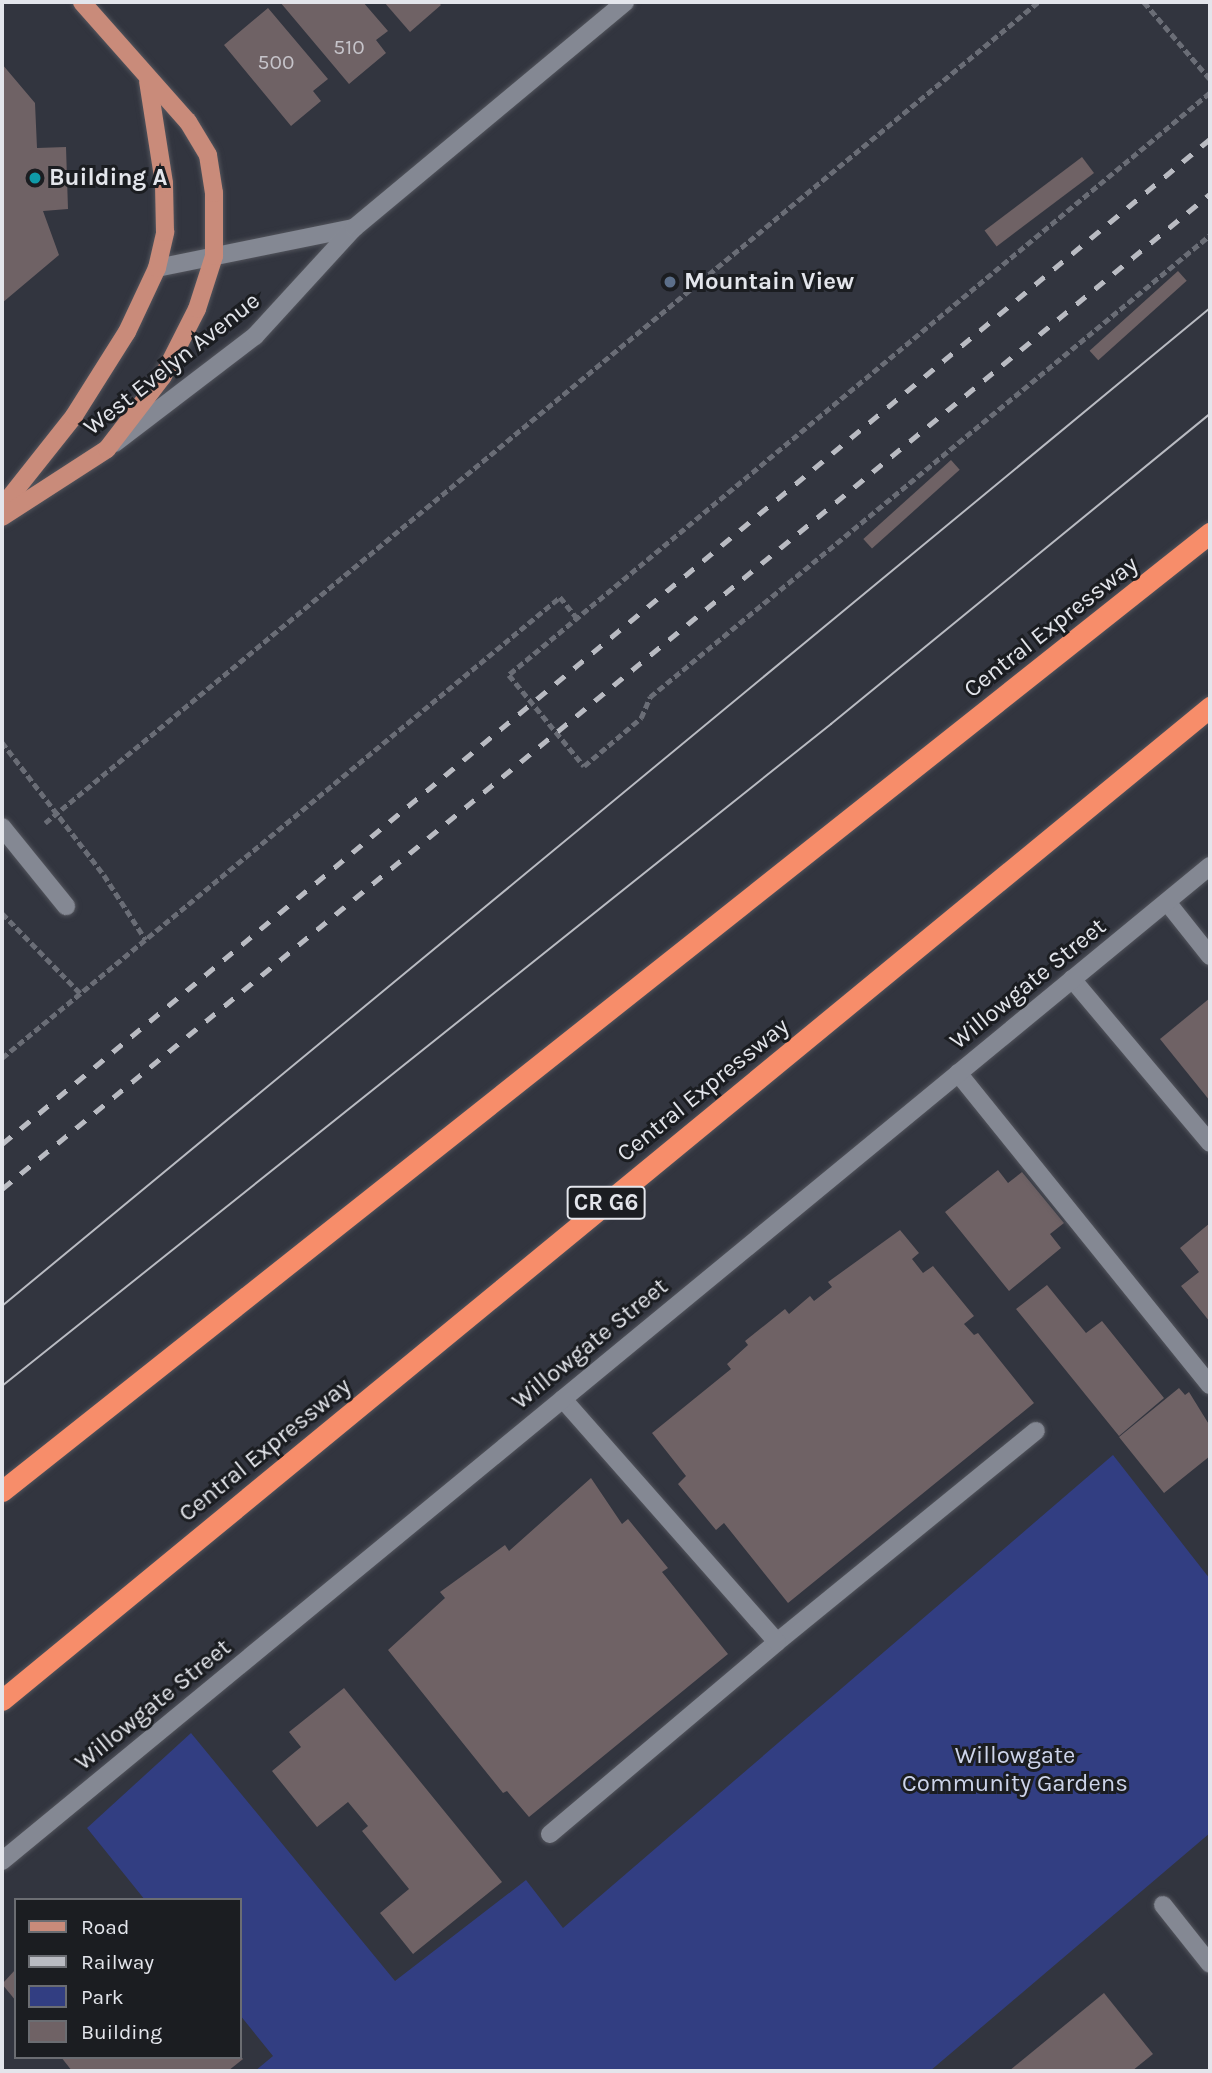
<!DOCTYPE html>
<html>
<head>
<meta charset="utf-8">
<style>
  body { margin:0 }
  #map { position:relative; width:1212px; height:2073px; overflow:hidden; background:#32353f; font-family:Karla,sans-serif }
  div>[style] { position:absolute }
  .green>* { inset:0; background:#323e82 }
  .building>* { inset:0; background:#6f6265; transform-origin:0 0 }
  .path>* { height:4.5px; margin-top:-2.25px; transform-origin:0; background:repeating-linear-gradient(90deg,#6a6d76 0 7px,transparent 0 10.5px) }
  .roads { filter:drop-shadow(0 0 2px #52545c) drop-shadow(0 0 2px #52545c) }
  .minor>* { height:18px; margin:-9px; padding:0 9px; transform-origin:9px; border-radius:9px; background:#848893 }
  .major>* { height:18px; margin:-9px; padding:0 9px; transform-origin:9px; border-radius:9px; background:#c98b7a }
  .highway>* { height:21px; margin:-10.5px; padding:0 10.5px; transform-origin:10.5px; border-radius:10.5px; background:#f78d6a }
  .tram>* { height:2px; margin:-1px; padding:0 1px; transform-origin:1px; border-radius:1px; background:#b9bbc2 }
  .rail>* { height:5px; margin-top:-2.5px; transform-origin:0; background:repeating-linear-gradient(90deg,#b9bbc2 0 12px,transparent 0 24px) }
  .dots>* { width:19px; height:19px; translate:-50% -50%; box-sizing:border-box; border:4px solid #1b1d21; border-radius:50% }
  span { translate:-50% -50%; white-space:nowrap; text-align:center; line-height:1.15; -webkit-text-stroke:6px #1b1d21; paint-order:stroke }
  .number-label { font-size:21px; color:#c6c4ca }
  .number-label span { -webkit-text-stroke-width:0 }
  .shield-label span { padding:2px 5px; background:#1b1d21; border:2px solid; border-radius:5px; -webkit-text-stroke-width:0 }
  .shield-label { font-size:23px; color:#e3e5eb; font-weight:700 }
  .poi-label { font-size:24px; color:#e3e5eb; font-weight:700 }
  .left { translate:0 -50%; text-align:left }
  .street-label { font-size:24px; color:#e3e5eb }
  .park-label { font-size:24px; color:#cdd4ea }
  .frame { position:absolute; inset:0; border:4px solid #e3e5eb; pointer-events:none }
  .legend { position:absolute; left:14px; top:1898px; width:228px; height:161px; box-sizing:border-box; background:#1b1d21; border:2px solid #6b6d72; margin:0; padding:9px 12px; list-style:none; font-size:21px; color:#e3e5eb }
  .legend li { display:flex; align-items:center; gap:14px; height:35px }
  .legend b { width:35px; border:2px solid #6b6d72 }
</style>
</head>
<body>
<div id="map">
  <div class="green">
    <i style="clip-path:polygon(1113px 1455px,1210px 1579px,1210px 1833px,930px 2071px,255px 2071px,273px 2056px,240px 2015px,240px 1900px,145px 1900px,87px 1828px,191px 1733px,395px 1981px,526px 1880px,563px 1928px)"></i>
  </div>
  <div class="building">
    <i style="clip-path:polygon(280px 2px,363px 2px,388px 31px,376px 40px,386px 53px,349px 84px)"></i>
    <i style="clip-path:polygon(384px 2px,438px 2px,441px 5px,410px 32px)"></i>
    <i style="clip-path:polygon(268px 8px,328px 79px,313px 91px,321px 101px,291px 126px,224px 45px)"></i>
    <i style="clip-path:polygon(2px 64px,35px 103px,37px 148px,66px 147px,68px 209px,43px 211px,59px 255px,2px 303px)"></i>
    <i style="left:1082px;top:157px;width:20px;height:122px;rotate:53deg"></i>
    <i style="left:1178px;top:271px;width:13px;height:119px;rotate:48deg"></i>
    <i style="left:951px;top:460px;width:13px;height:118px;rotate:48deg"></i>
    <i style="clip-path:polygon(1210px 998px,1210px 1101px,1160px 1039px)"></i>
    <i style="clip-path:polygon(998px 1170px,1008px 1183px,1022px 1172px,1064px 1223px,1050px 1234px,1061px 1248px,1009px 1291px,945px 1212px)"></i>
    <i style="clip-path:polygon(1210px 1223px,1210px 1322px,1181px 1286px,1199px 1272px,1180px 1248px)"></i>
    <i style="clip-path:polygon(900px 1230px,919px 1253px,912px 1259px,923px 1273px,933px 1266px,974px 1316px,964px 1324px,974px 1335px,978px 1333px,1034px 1403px,788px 1603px,724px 1523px,716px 1530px,678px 1484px,686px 1476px,652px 1433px,731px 1369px,727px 1364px,748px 1345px,745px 1341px,785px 1309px,789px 1314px,810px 1296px,814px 1301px,832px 1287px,828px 1282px)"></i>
    <i style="clip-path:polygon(1047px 1285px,1086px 1333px,1102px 1321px,1164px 1398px,1119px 1436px,1016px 1309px)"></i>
    <i style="clip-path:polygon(1179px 1388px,1185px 1395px,1189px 1392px,1210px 1426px,1210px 1456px,1164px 1493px,1119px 1437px)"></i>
    <i style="clip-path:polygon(591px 1478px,622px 1524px,628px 1519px,668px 1568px,662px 1572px,728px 1654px,529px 1817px,507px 1791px,503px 1793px,388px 1650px,445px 1598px,440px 1592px,505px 1545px,509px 1551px)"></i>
    <i style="clip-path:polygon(344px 1688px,502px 1882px,413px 1954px,380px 1913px,409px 1889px,362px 1831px,368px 1826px,348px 1802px,317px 1827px,272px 1771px,301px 1747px,289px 1732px)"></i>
    <i style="clip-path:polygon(16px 1969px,16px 2001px,2px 1984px)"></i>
    <i style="clip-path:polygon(1104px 1993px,1153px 2054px,1132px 2071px,1009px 2071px)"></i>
    <i style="clip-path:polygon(61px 2057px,241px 2057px,243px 2059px,228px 2071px,72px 2071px)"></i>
  </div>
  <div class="path">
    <i style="left:1144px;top:2px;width:101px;rotate:49.4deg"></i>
    <i style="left:1210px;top:93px;width:911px;rotate:140.3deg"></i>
    <i style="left:509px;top:675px;width:118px;rotate:50.5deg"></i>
    <i style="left:584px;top:766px;width:75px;rotate:-40.1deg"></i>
    <i style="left:641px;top:718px;width:23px;rotate:-67deg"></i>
    <i style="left:650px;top:697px;width:726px;rotate:-39.52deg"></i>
    <i style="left:2px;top:742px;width:168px;rotate:52.5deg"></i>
    <i style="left:104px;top:875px;width:77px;rotate:57.1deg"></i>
    <i style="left:45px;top:823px;width:1288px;rotate:-39.58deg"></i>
    <i style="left:2px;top:913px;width:112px;rotate:45.7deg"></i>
    <i style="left:2px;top:1058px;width:724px;rotate:-39.56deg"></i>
    <i style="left:560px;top:597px;width:27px;rotate:51deg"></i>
  </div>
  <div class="roads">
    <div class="minor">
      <i style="left:157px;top:268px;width:201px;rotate:-11.5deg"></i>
      <i style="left:115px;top:443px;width:176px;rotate:-37.4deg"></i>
      <i style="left:255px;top:336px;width:147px;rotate:-47.5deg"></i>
      <i style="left:354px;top:228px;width:353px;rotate:-39.8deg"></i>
      <i style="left:2px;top:827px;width:102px;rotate:51deg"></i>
      <i style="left:1167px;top:902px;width:69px;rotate:51.5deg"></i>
      <i style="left:1072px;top:979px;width:214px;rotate:49.9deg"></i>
      <i style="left:958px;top:1073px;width:401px;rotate:51.1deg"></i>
      <i style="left:777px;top:1642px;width:334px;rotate:-39.2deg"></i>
      <i style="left:550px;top:1834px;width:297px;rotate:-40.2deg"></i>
      <i style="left:777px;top:1642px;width:324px;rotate:-131.4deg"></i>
      <i style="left:2px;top:1861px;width:1565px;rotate:-39.48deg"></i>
      <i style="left:1163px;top:1905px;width:75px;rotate:51.5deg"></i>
    </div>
    <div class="major">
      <i style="left:2px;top:507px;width:116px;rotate:-51.6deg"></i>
      <i style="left:74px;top:416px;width:99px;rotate:-57.8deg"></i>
      <i style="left:127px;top:332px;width:71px;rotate:-64.9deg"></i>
      <i style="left:157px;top:268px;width:37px;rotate:-77deg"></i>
      <i style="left:165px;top:232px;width:49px;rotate:-91.2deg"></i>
      <i style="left:164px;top:183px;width:103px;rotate:-98.9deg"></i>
      <i style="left:2px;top:517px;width:125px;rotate:-32.9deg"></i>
      <i style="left:107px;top:449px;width:92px;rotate:-52.5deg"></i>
      <i style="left:163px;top:376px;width:75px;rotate:-63.1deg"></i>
      <i style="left:197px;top:309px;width:56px;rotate:-72.2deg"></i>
      <i style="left:214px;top:256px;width:63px;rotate:-90deg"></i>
      <i style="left:214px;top:193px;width:38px;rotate:-99deg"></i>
      <i style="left:208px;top:155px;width:39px;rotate:-121deg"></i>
      <i style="left:188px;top:122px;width:160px;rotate:-131.5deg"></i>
    </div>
    <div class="highway">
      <i style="left:2px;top:1491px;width:1542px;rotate:-38.42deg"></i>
      <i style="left:2px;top:1700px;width:1564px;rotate:-39.42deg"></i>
    </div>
  </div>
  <div class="tram">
    <i style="left:2px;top:1306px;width:1567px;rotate:-39.56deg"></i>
    <i style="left:2px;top:1386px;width:1061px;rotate:-38.61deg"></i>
    <i style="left:831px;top:724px;width:490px;rotate:-39.3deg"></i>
  </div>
  <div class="rail">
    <i style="left:2px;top:1144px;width:1571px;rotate:-39.76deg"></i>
    <i style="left:2px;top:1189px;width:1565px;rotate:-39.48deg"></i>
  </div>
  <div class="dots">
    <i style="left:35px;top:178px;background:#0f9aa8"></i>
    <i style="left:670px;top:282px;background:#5c6f8a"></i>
  </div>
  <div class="number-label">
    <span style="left:349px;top:47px">510</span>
    <span style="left:276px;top:62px">500</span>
  </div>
  <div class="shield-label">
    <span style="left:606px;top:1203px">CR G6</span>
  </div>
  <div class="poi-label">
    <span class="left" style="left:49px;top:178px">Building A</span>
    <span class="left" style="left:684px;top:282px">Mountain View</span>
  </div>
  <div class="street-label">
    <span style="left:172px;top:364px;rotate:-38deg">West Evelyn Avenue</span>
    <span style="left:1051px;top:627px;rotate:-38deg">Central Expressway</span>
    <span style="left:1028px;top:984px;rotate:-39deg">Willowgate Street</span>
    <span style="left:703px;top:1090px;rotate:-39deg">Central Expressway</span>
    <span style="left:590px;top:1344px;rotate:-39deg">Willowgate Street</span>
    <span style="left:265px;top:1450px;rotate:-39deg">Central Expressway</span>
    <span style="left:153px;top:1705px;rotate:-39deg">Willowgate Street</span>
  </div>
  <div class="park-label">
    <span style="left:1015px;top:1770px">Willowgate<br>Community Gardens</span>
  </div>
  <div class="frame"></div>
  <ul class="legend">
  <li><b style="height:9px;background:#c98b7a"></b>Road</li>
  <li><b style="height:9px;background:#b9bbc2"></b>Railway</li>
  <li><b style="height:19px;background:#323e82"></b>Park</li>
  <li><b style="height:19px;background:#6f6265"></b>Building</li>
  </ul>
</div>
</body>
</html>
